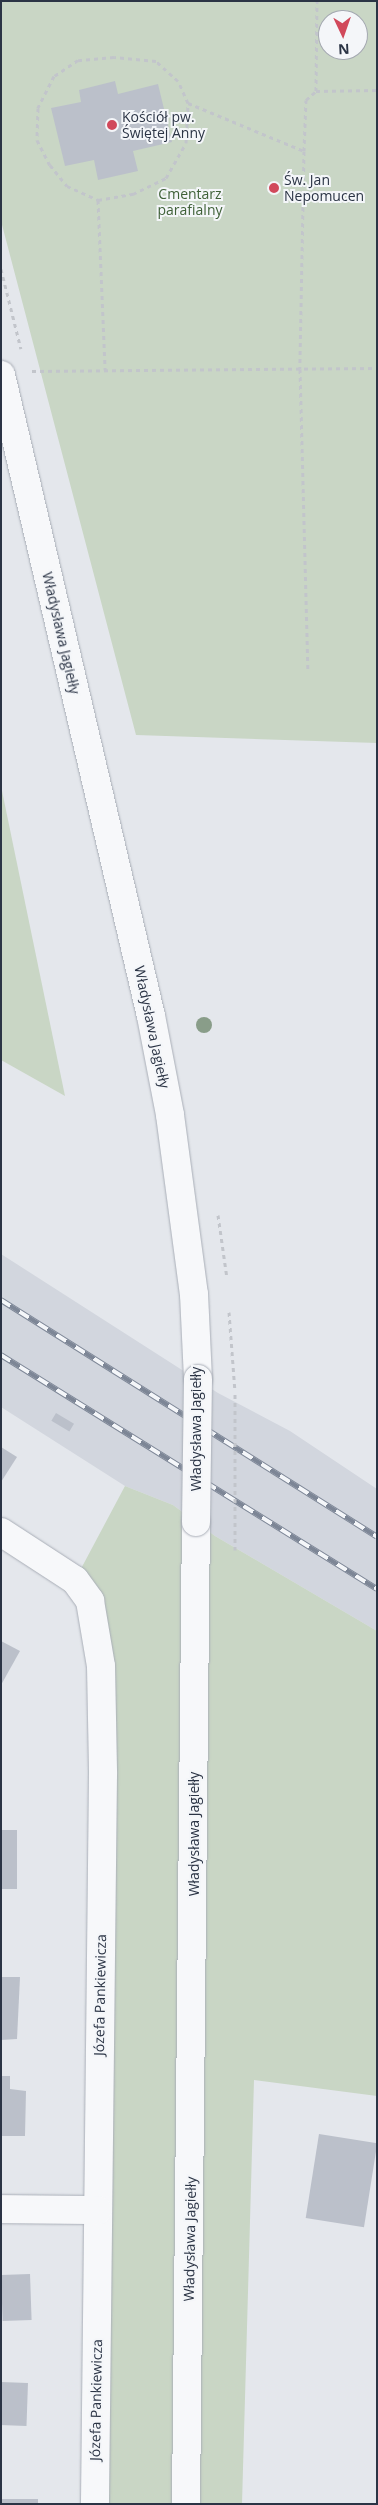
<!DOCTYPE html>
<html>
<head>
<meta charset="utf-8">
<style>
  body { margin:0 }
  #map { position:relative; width:378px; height:2505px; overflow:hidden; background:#e4e7ec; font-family:"Open Sans",sans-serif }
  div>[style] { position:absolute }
  .built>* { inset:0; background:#d2d6de }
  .green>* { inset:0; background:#c9d6c5 }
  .building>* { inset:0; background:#bbc0ca; transform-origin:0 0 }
  .path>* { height:3px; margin-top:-1.5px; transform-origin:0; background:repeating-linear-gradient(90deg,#c2c5cb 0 4px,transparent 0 8px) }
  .roads { filter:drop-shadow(0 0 1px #a9aeb7) drop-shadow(0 0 1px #a9aeb7) }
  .minor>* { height:28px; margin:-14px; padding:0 14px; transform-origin:14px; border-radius:14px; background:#f7f8fa }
  .rail>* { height:5.5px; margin-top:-2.75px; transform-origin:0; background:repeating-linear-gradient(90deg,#f4f6f9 0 11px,#7d8696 0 22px); box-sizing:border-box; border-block:1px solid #7d8696 }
  .path-bridge>* { height:3px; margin-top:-1.5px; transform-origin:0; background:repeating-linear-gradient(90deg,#c2c5cb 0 4px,transparent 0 8px) }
  .bridges { filter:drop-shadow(0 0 1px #a9aeb7) drop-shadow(0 0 1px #a9aeb7) }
  .minor-bridge>* { height:28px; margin:-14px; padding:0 14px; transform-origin:14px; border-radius:14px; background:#f7f8fa }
  .trees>* { width:16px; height:16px; margin:-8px; border-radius:50%; background:#899d89 }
  .dots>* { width:14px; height:14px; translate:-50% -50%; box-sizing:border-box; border:2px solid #f4f6f9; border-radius:50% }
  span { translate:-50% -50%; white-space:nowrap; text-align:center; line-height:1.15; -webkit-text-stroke:4px #f4f6f9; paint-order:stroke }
  .poi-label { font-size:14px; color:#2b3445 }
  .left { translate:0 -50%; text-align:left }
  .park-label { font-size:14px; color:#3f6138 }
  .street-label { font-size:14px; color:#2b3445 }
  .frame { position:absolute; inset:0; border:2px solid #2b3445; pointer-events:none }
  .north { position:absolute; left:318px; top:10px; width:50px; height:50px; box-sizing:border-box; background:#f4f6f9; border:1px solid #a4a8b1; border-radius:50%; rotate:177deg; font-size:14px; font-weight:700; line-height:20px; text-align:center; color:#2b3445 }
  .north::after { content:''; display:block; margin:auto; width:18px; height:22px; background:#d1495b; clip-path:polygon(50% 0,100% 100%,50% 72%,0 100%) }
</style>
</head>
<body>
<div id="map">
  <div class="built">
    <i style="clip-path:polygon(1px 1254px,218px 1393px,290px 1431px,377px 1489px,377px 1631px,215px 1536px,173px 1505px,125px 1486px,1px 1407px)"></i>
  </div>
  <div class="green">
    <i style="clip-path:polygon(evenodd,1px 1px,377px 1px,377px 743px,136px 735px,1px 221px,1px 1px,328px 20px,358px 20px,358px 50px,328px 50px,328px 20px)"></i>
    <i style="clip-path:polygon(1px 786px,65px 1096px,1px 1060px)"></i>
    <i style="clip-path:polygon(125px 1486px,173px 1505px,215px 1536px,377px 1631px,377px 2096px,254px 2080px,242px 2504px,95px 2504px,103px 1774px,75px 1580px)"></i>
  </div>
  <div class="building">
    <i style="clip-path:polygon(115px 81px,118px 94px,158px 84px,172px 142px,133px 151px,138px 171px,98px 180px,94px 160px,65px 166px,51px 108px,81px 102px,79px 90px)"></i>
    <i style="left:56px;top:1413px;width:21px;height:9px;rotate:31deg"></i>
    <i style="clip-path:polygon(1px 1447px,17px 1457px,1px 1482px)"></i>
    <i style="clip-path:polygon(1px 1641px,20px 1651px,1px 1685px)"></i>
    <i style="left:1px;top:1830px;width:16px;height:59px"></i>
    <i style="clip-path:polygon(1px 1977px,20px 1977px,17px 2039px,1px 2040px)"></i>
    <i style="clip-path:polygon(1px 2076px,10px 2076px,10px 2089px,26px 2091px,25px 2136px,1px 2136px)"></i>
    <i style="left:319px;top:2134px;width:59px;height:85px;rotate:9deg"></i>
    <i style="left:30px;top:2274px;width:46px;height:29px;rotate:88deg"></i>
    <i style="left:1px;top:2382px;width:27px;height:43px;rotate:2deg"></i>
    <i style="left:1px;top:2499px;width:37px;height:5px"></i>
  </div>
  <div class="path">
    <i style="left:316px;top:91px;width:61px;rotate:-0.9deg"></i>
    <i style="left:188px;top:103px;width:126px;rotate:22.5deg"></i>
    <i style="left:304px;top:151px;width:218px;rotate:91.1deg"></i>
    <i style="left:300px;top:369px;width:302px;rotate:88.5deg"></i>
    <i style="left:304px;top:151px;width:51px;rotate:-87.8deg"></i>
    <i style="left:306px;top:100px;width:13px;rotate:-42deg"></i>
    <i style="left:316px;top:91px;width:90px;rotate:-89.4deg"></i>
    <i style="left:98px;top:200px;width:36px;rotate:-10deg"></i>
    <i style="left:133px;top:194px;width:37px;rotate:-26deg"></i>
    <i style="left:166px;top:178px;width:40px;rotate:-60.3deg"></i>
    <i style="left:186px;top:143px;width:40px;rotate:-87.1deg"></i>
    <i style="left:188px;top:103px;width:24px;rotate:-114deg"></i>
    <i style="left:178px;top:81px;width:30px;rotate:-138deg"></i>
    <i style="left:156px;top:61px;width:42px;rotate:-174.6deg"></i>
    <i style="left:114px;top:57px;width:36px;rotate:175deg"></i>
    <i style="left:78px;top:60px;width:29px;rotate:146deg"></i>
    <i style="left:54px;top:76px;width:36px;rotate:117deg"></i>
    <i style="left:38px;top:108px;width:32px;rotate:92deg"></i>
    <i style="left:37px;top:140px;width:28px;rotate:63deg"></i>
    <i style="left:50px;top:165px;width:27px;rotate:51deg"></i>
    <i style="left:67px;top:186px;width:34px;rotate:24deg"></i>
    <i style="left:98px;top:200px;width:170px;rotate:87.6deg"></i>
    <i style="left:1px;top:269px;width:82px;rotate:76deg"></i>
    <i style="left:32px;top:371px;width:345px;rotate:-0.5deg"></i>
    <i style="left:218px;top:1215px;width:64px;rotate:81.9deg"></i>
    <i style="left:229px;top:1312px;width:79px;rotate:85.7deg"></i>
  </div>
  <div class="roads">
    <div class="minor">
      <i style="left:1px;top:375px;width:658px;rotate:76.83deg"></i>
      <i style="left:151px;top:1016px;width:101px;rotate:79.1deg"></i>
      <i style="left:170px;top:1115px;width:181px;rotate:82.4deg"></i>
      <i style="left:194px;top:1294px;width:85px;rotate:87.3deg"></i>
      <i style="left:1px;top:1532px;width:88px;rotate:33deg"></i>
      <i style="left:75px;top:1580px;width:26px;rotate:54deg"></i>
      <i style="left:90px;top:1601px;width:66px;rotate:80.4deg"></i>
      <i style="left:101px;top:1666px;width:108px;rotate:88.9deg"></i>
      <i style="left:103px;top:1774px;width:730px;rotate:90.63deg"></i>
      <i style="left:1px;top:2209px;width:97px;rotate:0.6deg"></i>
      <i style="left:186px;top:2504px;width:982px;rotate:-89.42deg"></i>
    </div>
  </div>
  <div class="rail">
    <i style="left:1px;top:1300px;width:444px;rotate:32.2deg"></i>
    <i style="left:1px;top:1355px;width:443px;rotate:31.9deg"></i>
  </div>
  <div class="path-bridge">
    <i style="left:235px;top:1550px;width:159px;rotate:-90deg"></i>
  </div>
  <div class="bridges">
    <div class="minor-bridge">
      <i style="left:196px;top:1522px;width:143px;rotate:-89.2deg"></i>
    </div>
  </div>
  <div class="trees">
    <i style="left:204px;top:1025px"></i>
  </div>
  <div class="dots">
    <i style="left:112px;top:125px;background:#d1495b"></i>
    <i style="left:274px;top:188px;background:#d1495b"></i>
  </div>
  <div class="poi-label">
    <span class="left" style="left:122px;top:125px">Kościół pw.<br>Świętej Anny</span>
    <span class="left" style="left:284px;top:188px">Św. Jan<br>Nepomucen</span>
  </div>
  <div class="park-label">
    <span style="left:190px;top:202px">Cmentarz<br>parafialny</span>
  </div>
  <div class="street-label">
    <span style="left:61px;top:633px;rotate:77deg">Władysława Jagiełły</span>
    <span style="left:152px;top:1027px;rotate:78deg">Władysława Jagiełły</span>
    <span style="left:196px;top:1429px;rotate:-90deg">Władysława Jagiełły</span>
    <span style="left:194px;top:1834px;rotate:-90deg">Władysława Jagiełły</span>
    <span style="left:100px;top:1995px;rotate:-89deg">Józefa Pankiewicza</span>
    <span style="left:190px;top:2239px;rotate:-89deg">Władysława Jagiełły</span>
    <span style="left:96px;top:2400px;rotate:-89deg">Józefa Pankiewicza</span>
  </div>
  <div class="frame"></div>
  <div class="north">N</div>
</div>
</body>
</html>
